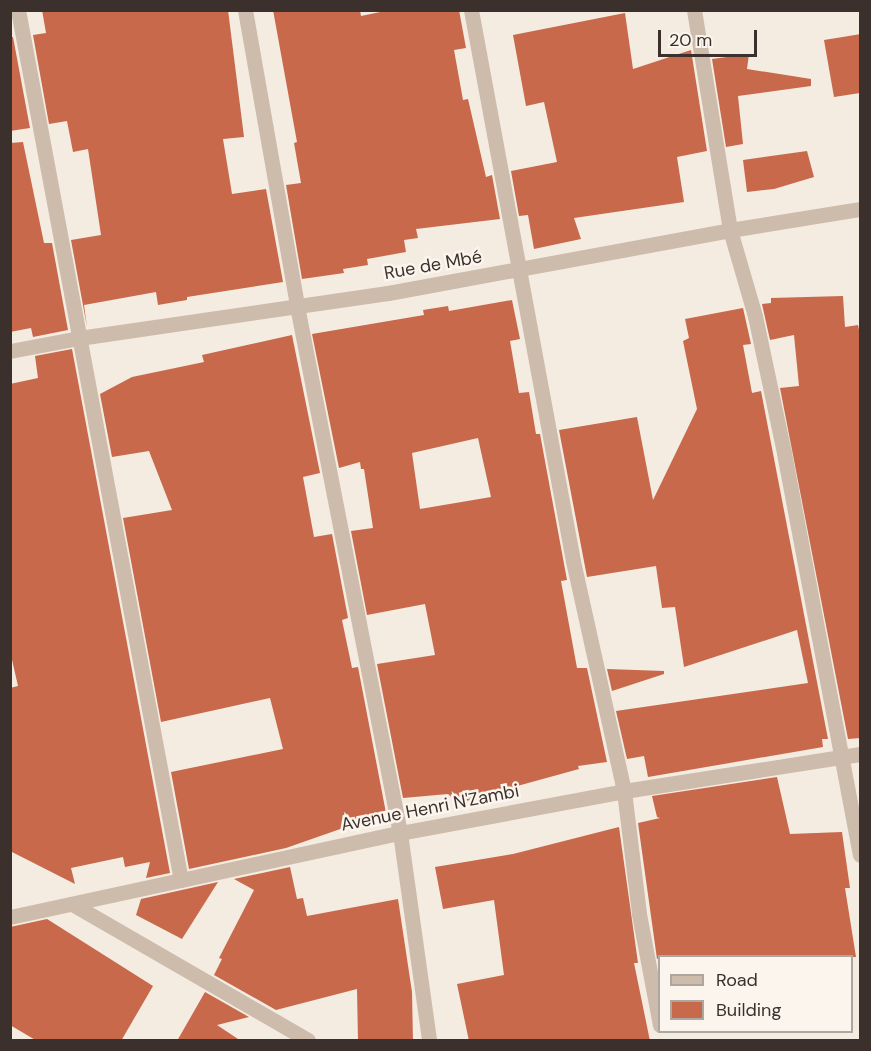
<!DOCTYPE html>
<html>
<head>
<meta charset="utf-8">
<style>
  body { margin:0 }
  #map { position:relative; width:871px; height:1051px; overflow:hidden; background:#f4ebe1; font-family:"DM Sans",sans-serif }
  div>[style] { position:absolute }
  .building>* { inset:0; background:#c8694b }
  .street>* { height:15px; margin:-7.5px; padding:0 7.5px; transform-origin:7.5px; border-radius:7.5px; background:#cdbbac }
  span { translate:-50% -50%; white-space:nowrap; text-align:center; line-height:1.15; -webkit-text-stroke:5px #fbf5ee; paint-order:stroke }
  .street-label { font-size:18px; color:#3b302b }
  .frame { position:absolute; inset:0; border:12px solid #3b302b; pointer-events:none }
  .legend { position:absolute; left:658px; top:955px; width:195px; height:78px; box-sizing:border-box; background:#fbf5ee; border:2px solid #aea6a0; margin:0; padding:8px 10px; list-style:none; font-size:18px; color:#3b302b }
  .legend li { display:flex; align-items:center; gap:12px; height:30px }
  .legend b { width:30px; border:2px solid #aea6a0 }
  .scale { position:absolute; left:658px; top:30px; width:99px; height:27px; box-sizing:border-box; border:3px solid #3b302b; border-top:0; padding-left:8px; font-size:18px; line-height:21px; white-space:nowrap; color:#3b302b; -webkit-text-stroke:4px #fbf5ee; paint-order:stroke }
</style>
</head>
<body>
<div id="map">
  <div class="building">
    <i style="clip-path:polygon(42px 10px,228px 10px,244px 137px,223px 139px,232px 194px,266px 189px,283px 282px,187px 297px,187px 300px,158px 305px,156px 292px,84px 305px,87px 327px,71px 240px,101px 235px,88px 149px,73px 152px,67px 121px,49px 124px,33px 35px,46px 33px)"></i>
    <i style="clip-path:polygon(273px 10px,360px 10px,361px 16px,390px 10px,459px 10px,466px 48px,454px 50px,463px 100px,468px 99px,486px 177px,492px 175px,500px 219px,416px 229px,418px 238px,404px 240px,406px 252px,367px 259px,368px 265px,343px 269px,344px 273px,302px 279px,286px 185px,301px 183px,294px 143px,297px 142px)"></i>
    <i style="clip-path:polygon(625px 13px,633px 69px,691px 50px,707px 151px,677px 157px,684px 202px,574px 218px,581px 239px,534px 249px,528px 215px,519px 216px,511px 171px,557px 162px,544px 102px,526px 106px,513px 35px)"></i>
    <i style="clip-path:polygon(861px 34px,860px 93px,834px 97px,824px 40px)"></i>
    <i style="clip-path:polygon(10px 37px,13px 37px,30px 128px,10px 131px)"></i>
    <i style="clip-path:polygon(749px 54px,747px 69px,811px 79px,811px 86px,738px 96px,743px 144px,726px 147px,712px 59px)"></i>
    <i style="clip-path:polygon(23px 142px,44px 243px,52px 243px,68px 330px,33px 337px,31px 328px,10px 332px,10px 143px)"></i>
    <i style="clip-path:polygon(807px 151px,814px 177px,774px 189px,747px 192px,743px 160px)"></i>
    <i style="clip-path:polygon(843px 296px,845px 327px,858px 325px,861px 339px,861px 738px,848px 739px,780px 388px,799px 386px,794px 335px,770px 340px,762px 304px,771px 303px,771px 298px)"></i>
    <i style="clip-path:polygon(evenodd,512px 300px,520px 339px,510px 341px,519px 393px,529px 392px,536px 434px,540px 434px,567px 580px,561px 581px,577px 668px,587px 668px,607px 762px,578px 766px,579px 769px,510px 788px,512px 799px,493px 797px,457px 802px,448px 794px,403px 798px,377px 664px,435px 655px,425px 604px,367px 615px,351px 531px,373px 528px,364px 469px,361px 469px,360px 462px,339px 468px,312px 334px,424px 315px,423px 310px,448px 306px,449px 311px,512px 300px,478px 438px,491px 497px,420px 509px,412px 453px,478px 438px)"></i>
    <i style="clip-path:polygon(743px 308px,751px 344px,743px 345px,752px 393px,761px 391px,828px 739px,822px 739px,823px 747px,648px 777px,644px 756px,627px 759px,616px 711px,808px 683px,797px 630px,684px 667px,675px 607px,662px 608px,656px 566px,587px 577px,559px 430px,637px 417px,653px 500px,697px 409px,683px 341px,689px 338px,685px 319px)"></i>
    <i style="clip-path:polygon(292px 335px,320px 473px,303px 477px,314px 537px,332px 534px,348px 618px,342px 620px,352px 668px,358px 667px,386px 813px,286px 848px,189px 869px,171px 772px,283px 749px,270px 698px,161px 722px,123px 518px,172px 510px,149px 451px,112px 457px,100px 394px,132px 377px,204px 362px,202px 355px)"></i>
    <i style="clip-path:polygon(72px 349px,170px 873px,146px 878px,150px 862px,125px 867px,123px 857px,71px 868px,75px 884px,10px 851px,10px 688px,18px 686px,10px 651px,10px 384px,38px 378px,35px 356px)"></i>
    <i style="clip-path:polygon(607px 669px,664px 671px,664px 674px,612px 691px)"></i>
    <i style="clip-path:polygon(777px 777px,790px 834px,842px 832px,850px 888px,845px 888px,856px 957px,660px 957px,657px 959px,638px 823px,660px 818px,657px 817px,652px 796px)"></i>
    <i style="clip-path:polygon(619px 827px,638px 963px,634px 963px,650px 1041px,469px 1041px,457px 984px,504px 975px,494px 900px,443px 909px,435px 867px,513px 854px)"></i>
    <i style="clip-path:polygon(290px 867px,297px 899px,303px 898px,307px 916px,398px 899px,412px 992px,413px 1041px,358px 1041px,357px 989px,276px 1010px,214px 975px,222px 959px,219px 958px,254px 890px,234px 879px)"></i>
    <i style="clip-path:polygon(218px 882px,182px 939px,136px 915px,141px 899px)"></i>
    <i style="clip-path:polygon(47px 919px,153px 986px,121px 1041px,37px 1041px,10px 1025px,10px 927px)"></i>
    <i style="clip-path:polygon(205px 992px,249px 1017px,217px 1025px,241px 1041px,177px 1041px)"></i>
  </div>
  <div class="street">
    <i style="left:18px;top:10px;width:885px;rotate:79.39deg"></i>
    <i style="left:245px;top:10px;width:301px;rotate:80deg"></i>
    <i style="left:297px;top:306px;width:537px;rotate:78.94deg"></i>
    <i style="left:400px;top:833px;width:209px;rotate:82deg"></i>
    <i style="left:471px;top:10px;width:560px;rotate:79.51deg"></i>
    <i style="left:573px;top:561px;width:236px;rotate:77.5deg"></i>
    <i style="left:624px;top:791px;width:124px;rotate:83deg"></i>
    <i style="left:639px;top:914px;width:113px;rotate:79.3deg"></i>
    <i style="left:694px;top:10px;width:223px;rotate:80.7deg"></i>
    <i style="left:730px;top:230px;width:90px;rotate:73.8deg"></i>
    <i style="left:755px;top:316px;width:140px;rotate:78deg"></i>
    <i style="left:784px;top:453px;width:409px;rotate:79.3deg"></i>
    <i style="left:10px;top:351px;width:70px;rotate:-10.7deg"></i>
    <i style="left:79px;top:338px;width:312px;rotate:-8.3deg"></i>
    <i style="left:388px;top:293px;width:348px;rotate:-10.4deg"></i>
    <i style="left:730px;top:230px;width:132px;rotate:-9.2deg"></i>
    <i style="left:74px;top:905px;width:270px;rotate:30deg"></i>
    <i style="left:10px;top:917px;width:399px;rotate:-12.2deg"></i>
    <i style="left:400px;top:833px;width:228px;rotate:-10.6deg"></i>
    <i style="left:624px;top:791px;width:239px;rotate:-8.9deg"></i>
  </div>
  <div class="street-label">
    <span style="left:433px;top:265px;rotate:-10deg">Rue de Mbé</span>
    <span style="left:430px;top:808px;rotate:-11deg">Avenue Henri N'Zambi</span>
  </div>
  <div class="frame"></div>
  <ul class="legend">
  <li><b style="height:8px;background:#cdbbac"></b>Road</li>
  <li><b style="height:16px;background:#c8694b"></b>Building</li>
  </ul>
  <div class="scale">20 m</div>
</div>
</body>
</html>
